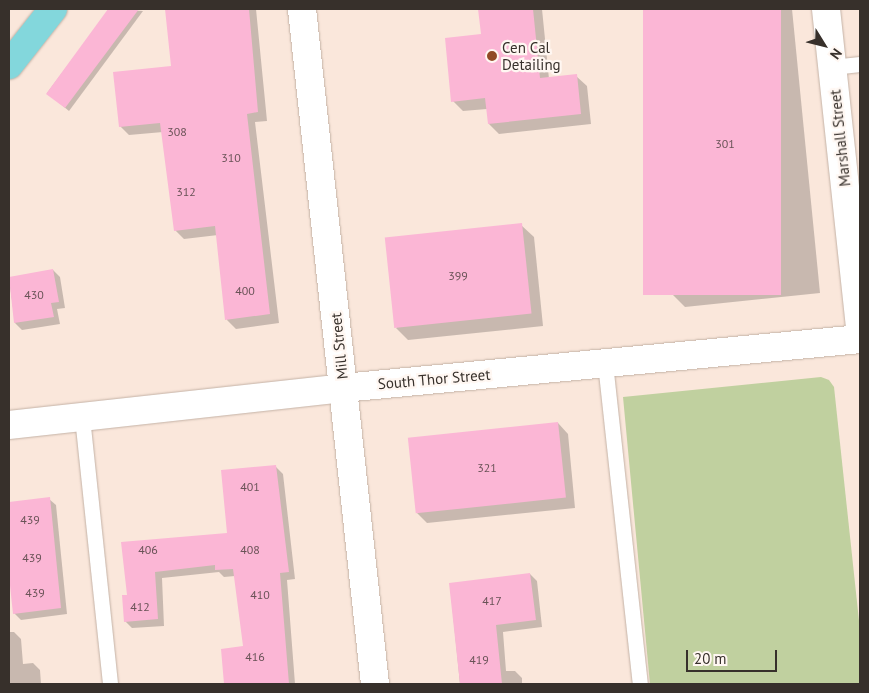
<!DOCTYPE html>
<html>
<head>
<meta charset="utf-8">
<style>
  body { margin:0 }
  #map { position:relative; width:869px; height:693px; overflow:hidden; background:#fae7db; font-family:"PT Sans",sans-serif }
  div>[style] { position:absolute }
  .green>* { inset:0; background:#c0d09f }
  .shadow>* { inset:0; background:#0003 }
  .building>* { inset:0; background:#fbb6d5; transform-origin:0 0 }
  .roads { filter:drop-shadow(0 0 1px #c4b2a6) drop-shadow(0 0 1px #c4b2a6) }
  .service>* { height:15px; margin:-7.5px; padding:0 7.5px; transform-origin:7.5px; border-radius:7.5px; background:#fff }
  .minor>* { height:28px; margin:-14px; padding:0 14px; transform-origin:14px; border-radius:14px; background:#fff }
  .primary>* { height:28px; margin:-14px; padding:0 14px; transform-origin:14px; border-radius:14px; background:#83d7dc }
  .dots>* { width:14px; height:14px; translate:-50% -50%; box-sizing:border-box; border:2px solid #fff7f2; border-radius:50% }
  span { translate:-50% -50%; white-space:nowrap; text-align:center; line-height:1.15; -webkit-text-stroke:4.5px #fff7f2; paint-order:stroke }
  .number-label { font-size:12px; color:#685256 }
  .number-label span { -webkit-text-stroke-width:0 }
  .poi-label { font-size:15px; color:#37302b }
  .left { translate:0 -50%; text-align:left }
  .street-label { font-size:15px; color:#37302b }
  .frame { position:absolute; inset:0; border:10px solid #37302b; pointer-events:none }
  .north { position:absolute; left:799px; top:20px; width:50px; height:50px; -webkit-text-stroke:4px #fff7f2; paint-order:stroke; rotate:126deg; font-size:14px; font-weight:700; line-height:20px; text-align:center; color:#37302b }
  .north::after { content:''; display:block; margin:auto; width:18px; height:22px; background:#37302b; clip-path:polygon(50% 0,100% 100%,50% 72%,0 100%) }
  .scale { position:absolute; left:686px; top:650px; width:91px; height:22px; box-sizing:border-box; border:2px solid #37302b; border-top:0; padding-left:6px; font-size:15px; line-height:18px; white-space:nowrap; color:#37302b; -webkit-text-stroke:4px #fff7f2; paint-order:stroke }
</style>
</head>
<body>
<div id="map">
  <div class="green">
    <i style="clip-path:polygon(821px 377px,829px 380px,834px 387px,860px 630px,860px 684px,650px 684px,623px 397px)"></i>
  </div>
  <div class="shadow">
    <i style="clip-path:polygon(110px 9px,143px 11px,69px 111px,47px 93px)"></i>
    <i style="clip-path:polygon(166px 9px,256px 9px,267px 121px,255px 122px,279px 323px,236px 329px,227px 320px,218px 235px,184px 239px,175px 230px,163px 132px,129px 135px,120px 126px,172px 67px)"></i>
    <i style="clip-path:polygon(480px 9px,542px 9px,549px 79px,576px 76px,587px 86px,591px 124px,499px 134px,489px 124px,487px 109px,463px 111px,453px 101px,482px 35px)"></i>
    <i style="clip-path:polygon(644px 9px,792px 9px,820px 293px,685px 307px,672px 294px)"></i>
    <i style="clip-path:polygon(521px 225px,534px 237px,543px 326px,408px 340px,396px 328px)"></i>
    <i style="clip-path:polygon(53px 270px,60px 277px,65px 308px,57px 309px,60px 324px,22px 330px,15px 323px,9px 278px)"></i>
    <i style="clip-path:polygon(558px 423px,568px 434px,575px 508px,427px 523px,417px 513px)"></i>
    <i style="clip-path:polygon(276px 467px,283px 474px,295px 579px,287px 580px,295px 684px,225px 684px,222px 650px,244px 648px,235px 576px,224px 577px,219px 572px,162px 578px,164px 626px,132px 628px,125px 621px,128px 596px,123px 543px,228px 535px)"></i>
    <i style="clip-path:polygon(49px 499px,56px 505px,67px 614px,21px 620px,14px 613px,9px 569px,9px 503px)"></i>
    <i style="clip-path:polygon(530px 574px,537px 581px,542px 627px,503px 632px,506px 671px,515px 671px,522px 678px,522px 684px,460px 684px,450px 584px)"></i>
    <i style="clip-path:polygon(9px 632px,14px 632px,21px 639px,23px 664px,33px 663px,40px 670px,41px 684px,9px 684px)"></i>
  </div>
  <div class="building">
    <i style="clip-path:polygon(108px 9px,139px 9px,65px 108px,46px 94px)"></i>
    <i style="clip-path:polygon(165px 9px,249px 9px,258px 112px,247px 114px,270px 314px,225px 320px,215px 226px,174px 231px,160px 123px,119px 127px,113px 72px,171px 66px)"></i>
    <i style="clip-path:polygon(478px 9px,533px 9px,540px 78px,577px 74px,581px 114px,488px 124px,485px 98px,451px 102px,445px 38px,481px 34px)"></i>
    <i style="left:643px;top:9px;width:138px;height:286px"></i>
    <i style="left:522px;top:223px;width:91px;height:138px;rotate:84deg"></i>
    <i style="clip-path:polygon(53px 269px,59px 302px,51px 303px,54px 317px,14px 323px,9px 277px)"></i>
    <i style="left:558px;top:422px;width:76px;height:151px;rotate:84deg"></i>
    <i style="clip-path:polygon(276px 465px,289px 572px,280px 573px,289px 684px,224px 684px,221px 649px,243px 646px,233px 569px,215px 570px,215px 565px,155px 572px,158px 619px,124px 622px,122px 595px,127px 595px,121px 542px,227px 533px,221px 470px)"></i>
    <i style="clip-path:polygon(50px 497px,61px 608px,13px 614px,9px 576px,9px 502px)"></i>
    <i style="clip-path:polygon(530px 573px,536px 620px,496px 625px,502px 684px,460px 684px,449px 583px)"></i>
  </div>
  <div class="roads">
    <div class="service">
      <i style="left:832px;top:67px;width:28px;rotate:-6deg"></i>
      <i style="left:605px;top:363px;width:323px;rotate:83.8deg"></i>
      <i style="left:82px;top:417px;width:268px;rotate:84deg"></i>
    </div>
    <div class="minor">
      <i style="left:302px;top:9px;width:679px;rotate:83.83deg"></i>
      <i style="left:826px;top:9px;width:320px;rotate:83.9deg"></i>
      <i style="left:9px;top:425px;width:336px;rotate:-6.3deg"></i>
      <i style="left:343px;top:388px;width:519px;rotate:-5.41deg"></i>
    </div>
    <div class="primary">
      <i style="left:9px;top:65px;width:71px;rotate:-51.8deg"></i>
    </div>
  </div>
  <div class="dots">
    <i style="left:492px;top:56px;background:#914a25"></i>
  </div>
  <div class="number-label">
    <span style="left:177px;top:132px">308</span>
    <span style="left:725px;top:144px">301</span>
    <span style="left:231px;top:158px">310</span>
    <span style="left:186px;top:192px">312</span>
    <span style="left:458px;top:276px">399</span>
    <span style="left:245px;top:291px">400</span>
    <span style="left:34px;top:295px">430</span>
    <span style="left:487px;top:468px">321</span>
    <span style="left:250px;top:487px">401</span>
    <span style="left:30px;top:520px">439</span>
    <span style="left:148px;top:550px">406</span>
    <span style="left:250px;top:550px">408</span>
    <span style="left:32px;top:558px">439</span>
    <span style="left:35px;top:593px">439</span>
    <span style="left:260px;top:595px">410</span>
    <span style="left:492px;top:601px">417</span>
    <span style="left:140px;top:607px">412</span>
    <span style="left:255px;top:657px">416</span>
    <span style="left:479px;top:660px">419</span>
  </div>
  <div class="poi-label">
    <span class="left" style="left:502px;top:56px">Cen Cal<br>Detailing</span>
  </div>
  <div class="street-label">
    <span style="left:840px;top:138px;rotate:-96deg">Marshall Street</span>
    <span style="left:339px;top:346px;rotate:-96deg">Mill Street</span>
    <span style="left:434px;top:379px;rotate:-5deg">South Thor Street</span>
  </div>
  <div class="frame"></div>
  <div class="north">N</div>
  <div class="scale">20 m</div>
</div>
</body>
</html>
